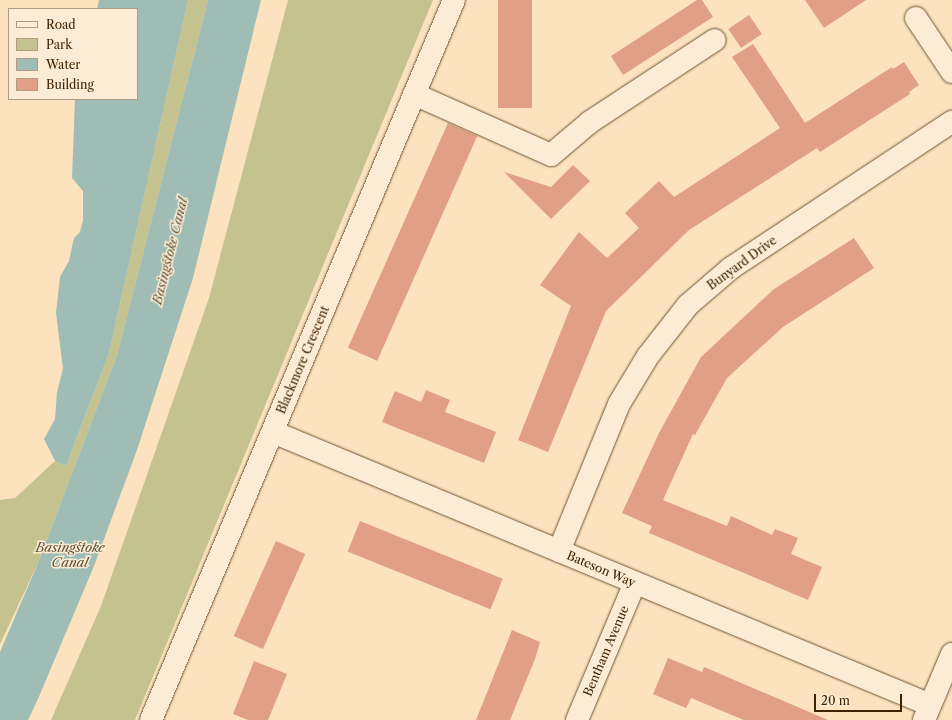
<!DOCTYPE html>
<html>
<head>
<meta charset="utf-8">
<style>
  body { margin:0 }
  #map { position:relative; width:952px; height:720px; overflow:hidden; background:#fce2be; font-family:"Libre Caslon Text",serif }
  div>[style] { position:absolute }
  .green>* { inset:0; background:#c4c28e }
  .water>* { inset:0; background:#9fbdb4 }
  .building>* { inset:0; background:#e19f86; transform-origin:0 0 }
  .roads { filter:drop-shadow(0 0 1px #6e5332) drop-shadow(0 0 1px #6e5332) }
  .minor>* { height:22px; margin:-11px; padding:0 11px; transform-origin:11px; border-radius:11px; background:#fdecd5 }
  span { translate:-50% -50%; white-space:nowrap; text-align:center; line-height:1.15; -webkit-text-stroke:3px #fdecd5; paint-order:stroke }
  .street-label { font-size:12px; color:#3e2303 }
  .water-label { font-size:13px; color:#5b5138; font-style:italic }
  .legend { position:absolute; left:8px; top:8px; width:130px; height:92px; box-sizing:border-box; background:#fdecd5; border:1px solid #b19c81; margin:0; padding:5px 7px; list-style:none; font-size:12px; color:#3e2303 }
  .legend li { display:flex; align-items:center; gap:8px; height:20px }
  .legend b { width:20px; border:1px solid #b19c81 }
  .scale { position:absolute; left:814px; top:694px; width:88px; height:18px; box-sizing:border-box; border:2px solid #3e2303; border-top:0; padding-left:5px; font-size:12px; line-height:14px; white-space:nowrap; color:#3e2303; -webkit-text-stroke:3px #fdecd5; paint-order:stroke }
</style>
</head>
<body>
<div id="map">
  <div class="green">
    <i style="clip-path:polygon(188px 0,208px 0,117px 355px,38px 563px,0 644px,0 500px,15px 498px,55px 461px,66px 466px,109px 353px)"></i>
    <i style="clip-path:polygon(288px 0,433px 0,135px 720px,51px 720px,101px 606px,209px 298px)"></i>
  </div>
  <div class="water">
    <i style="clip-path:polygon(99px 0,188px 0,109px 353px,66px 466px,55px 461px,44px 439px,55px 419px,57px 392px,63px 369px,56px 313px,60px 277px,69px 261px,74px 238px,80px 232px,83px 220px,83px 191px,72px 178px,75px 99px,137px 99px,137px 9px,97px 9px)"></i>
    <i style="clip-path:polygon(208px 0,261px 0,193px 278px,137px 450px,94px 566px,38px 699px,28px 720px,0 720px,0 652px,38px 563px,117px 355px)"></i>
  </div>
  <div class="building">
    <i style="left:498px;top:0;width:34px;height:108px"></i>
    <i style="clip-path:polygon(697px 0,702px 0,713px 17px,623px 75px,611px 56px)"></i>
    <i style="clip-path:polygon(805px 0,866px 0,824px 28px)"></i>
    <i style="left:749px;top:15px;width:23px;height:25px;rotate:56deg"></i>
    <i style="clip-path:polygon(753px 44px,805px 123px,892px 67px,893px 69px,904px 62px,919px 85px,909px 92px,910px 94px,820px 152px,817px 148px,689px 230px,606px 311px,548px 452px,518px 440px,571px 306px,540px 285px,579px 232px,607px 258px,639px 228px,625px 213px,659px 181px,674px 197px,780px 128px,732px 57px)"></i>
    <i style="left:448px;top:123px;width:32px;height:246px;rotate:24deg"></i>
    <i style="clip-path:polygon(573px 165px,590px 181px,551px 219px,504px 172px,551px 187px)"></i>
    <i style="clip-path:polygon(854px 238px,874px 268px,783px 327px,727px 378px,695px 435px,693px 434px,663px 500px,727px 526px,731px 516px,772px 535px,775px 529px,798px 538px,791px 554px,822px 567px,808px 600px,649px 533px,652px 526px,622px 513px,659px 433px,701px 357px,774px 289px)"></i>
    <i style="clip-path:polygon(426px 390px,450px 400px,445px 412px,496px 432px,484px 463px,382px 422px,395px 391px,421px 402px)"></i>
    <i style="left:360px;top:521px;width:154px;height:33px;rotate:22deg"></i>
    <i style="left:276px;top:541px;width:32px;height:104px;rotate:24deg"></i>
    <i style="clip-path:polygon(512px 630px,540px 642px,535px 659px,510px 720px,476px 720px)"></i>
    <i style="clip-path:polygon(668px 658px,702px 672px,704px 667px,828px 720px,744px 720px,691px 698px,686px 708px,653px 694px)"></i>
    <i style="clip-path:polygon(254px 661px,287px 674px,268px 720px,248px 720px,233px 714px)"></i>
  </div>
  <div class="roads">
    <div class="minor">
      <i style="left:916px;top:18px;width:65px;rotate:56.3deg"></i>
      <i style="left:414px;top:94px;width:150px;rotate:24deg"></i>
      <i style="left:551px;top:155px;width:51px;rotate:-40.2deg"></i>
      <i style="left:590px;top:122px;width:149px;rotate:-33.3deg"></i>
      <i style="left:273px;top:432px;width:711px;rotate:22.56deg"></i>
      <i style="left:559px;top:551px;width:159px;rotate:-67.8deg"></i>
      <i style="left:619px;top:404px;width:56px;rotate:-58.9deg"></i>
      <i style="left:648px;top:356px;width:65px;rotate:-51.9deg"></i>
      <i style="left:688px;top:305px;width:57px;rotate:-40.7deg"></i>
      <i style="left:731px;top:268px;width:265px;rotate:-33.5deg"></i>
      <i style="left:151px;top:720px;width:781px;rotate:-67.18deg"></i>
      <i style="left:577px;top:720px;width:149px;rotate:-67.1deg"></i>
      <i style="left:924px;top:720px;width:72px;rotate:-67deg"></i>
    </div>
  </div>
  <div class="street-label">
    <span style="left:742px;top:263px;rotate:-36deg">Bunyard Drive</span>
    <span style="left:303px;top:360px;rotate:-67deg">Blackmore Crescent</span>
    <span style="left:601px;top:569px;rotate:23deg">Bateson Way</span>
    <span style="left:606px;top:651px;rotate:-67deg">Bentham Avenue</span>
  </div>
  <div class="water-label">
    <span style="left:170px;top:251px;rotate:-76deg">Basingstoke Canal</span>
    <span style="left:70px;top:555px">Basingstoke<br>Canal</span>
  </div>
  <ul class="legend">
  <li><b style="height:5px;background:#fdecd5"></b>Road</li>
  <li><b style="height:11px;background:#c4c28e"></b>Park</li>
  <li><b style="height:11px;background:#9fbdb4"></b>Water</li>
  <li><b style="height:11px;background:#e19f86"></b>Building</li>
  </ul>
  <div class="scale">20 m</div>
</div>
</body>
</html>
